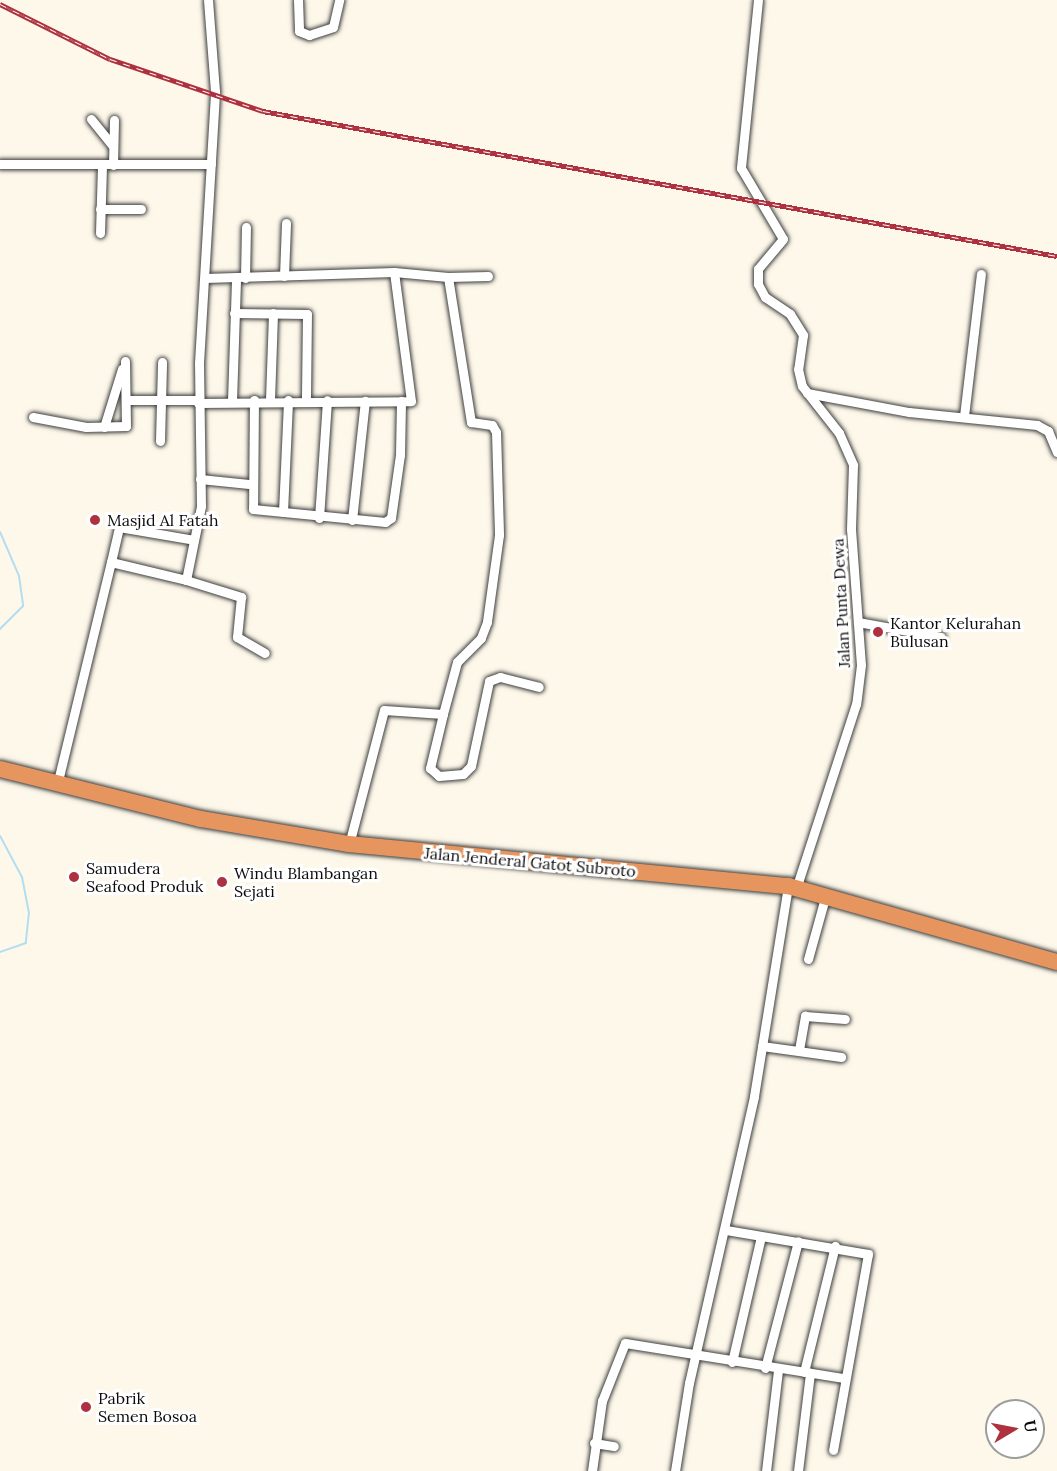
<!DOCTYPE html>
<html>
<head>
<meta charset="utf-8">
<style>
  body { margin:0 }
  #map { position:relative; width:1057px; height:1471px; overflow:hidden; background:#fdf8ea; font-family:Lora,serif }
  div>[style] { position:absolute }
  .stream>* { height:2px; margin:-1px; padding:0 1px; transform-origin:1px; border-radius:1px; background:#b4ddf0 }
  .roads { filter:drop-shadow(0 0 2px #3e3e3e) drop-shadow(0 0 2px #3e3e3e) }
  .street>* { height:9px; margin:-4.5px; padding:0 4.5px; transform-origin:4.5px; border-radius:4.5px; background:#fff }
  .highway>* { height:16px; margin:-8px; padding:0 8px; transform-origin:8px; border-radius:8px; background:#e7955f }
  .rail>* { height:4.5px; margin-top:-2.25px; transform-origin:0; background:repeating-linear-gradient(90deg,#fff 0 7px,#ad313e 0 14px); box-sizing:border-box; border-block:2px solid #ad313e }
  .dots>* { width:16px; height:16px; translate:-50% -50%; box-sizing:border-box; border:3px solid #fff; border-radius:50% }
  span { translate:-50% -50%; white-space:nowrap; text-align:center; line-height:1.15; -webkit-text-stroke:6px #fff; paint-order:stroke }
  .poi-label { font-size:16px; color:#0b0b0b }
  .left { translate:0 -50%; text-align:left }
  .street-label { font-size:16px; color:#0b0b0b }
  .north { position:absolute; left:985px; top:1399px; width:60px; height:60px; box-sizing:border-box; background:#fff; border:2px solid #9d9d9d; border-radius:50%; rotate:80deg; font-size:16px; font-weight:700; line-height:24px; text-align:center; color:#0b0b0b }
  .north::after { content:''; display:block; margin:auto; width:21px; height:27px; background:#ad313e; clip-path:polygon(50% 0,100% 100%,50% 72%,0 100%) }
</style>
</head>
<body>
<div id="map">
  <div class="stream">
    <i style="left:0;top:532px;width:48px;rotate:66.6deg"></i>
    <i style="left:19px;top:576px;width:30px;rotate:82deg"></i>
    <i style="left:23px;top:606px;width:33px;rotate:135deg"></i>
    <i style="left:0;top:836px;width:47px;rotate:61.8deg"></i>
    <i style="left:22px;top:877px;width:36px;rotate:79deg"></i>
    <i style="left:29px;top:912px;width:31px;rotate:96deg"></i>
    <i style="left:26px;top:943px;width:28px;rotate:161deg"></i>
  </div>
  <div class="roads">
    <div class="street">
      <i style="left:298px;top:0;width:31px;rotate:88deg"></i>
      <i style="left:299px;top:31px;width:11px;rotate:22deg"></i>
      <i style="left:309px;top:35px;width:25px;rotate:-18deg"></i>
      <i style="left:333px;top:27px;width:28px;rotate:-77deg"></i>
      <i style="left:758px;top:0;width:169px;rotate:95.8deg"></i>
      <i style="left:741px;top:168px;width:82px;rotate:59.4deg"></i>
      <i style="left:783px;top:239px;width:39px;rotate:130deg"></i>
      <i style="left:758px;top:269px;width:15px;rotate:90deg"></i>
      <i style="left:758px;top:284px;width:15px;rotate:62deg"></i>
      <i style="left:765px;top:297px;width:30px;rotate:34deg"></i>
      <i style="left:790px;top:314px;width:25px;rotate:58deg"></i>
      <i style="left:803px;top:335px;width:34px;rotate:98deg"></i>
      <i style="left:798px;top:369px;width:17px;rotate:77deg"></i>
      <i style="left:802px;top:386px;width:60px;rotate:51.8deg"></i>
      <i style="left:839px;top:433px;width:35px;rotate:66deg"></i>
      <i style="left:853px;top:465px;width:64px;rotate:91.8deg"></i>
      <i style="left:851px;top:529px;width:136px;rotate:85.8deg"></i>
      <i style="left:861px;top:665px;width:39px;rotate:97deg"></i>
      <i style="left:856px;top:704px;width:194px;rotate:108deg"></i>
      <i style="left:91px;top:119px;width:35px;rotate:51deg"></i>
      <i style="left:0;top:164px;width:211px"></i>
      <i style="left:113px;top:165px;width:45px;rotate:-88.7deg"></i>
      <i style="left:100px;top:209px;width:41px"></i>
      <i style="left:100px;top:233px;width:68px;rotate:-88.3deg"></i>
      <i style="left:284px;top:276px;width:53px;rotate:-87.8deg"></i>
      <i style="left:448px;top:277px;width:40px;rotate:-1.4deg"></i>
      <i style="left:205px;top:278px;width:189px;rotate:-1.8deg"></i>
      <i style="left:394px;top:272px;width:54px;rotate:5.3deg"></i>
      <i style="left:448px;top:277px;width:147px;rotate:81deg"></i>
      <i style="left:471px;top:422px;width:21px;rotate:8deg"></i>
      <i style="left:492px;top:425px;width:8px;rotate:60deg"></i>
      <i style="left:496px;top:432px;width:103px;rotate:88.3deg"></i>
      <i style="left:499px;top:535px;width:88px;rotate:97.9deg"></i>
      <i style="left:487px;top:622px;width:17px;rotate:111deg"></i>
      <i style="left:481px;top:638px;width:34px;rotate:135deg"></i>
      <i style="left:457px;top:662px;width:54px;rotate:105.1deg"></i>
      <i style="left:443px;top:714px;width:59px;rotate:-176.1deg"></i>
      <i style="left:384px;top:710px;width:138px;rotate:104.6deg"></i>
      <i style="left:245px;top:278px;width:51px;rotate:-88.9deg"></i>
      <i style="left:234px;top:313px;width:73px;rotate:0.8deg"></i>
      <i style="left:307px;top:314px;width:86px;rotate:90.7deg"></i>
      <i style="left:807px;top:393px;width:104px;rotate:10.6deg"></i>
      <i style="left:909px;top:412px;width:129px;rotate:5.8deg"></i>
      <i style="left:1037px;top:425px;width:13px;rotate:29deg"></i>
      <i style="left:1048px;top:431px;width:23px;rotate:67deg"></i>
      <i style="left:126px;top:400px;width:72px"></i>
      <i style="left:254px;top:400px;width:109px;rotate:90.5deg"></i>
      <i style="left:253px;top:509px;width:133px;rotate:5.6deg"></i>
      <i style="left:385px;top:522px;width:7px;rotate:-34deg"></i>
      <i style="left:391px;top:518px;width:64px;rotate:-81.9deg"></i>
      <i style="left:400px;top:455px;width:54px;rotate:-88.9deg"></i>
      <i style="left:270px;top:400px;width:87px;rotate:-88deg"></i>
      <i style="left:232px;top:401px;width:122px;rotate:-88.1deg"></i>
      <i style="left:198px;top:403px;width:213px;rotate:-0.5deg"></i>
      <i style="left:411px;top:401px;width:130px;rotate:-97.5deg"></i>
      <i style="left:964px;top:416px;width:143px;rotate:-83.2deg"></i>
      <i style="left:33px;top:417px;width:54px;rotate:10.7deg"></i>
      <i style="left:86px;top:427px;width:40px;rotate:-1.4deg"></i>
      <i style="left:126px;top:426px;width:65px;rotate:-90.9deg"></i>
      <i style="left:104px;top:427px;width:61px;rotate:-72.8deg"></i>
      <i style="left:160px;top:441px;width:79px;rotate:-88.5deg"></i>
      <i style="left:200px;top:479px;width:49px;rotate:5.8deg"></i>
      <i style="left:283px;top:512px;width:112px;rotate:-87.4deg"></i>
      <i style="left:319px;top:518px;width:118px;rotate:-86.1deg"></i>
      <i style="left:352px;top:520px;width:120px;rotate:-83.8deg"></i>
      <i style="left:111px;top:562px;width:36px;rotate:-77deg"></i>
      <i style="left:119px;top:527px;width:76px;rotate:9.8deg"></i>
      <i style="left:186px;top:580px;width:58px;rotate:17.2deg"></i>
      <i style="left:241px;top:597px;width:40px;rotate:95.7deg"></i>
      <i style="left:237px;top:637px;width:32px;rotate:30deg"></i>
      <i style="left:858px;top:622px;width:84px;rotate:10.2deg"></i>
      <i style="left:443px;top:714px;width:56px;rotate:103.5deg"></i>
      <i style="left:430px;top:768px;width:12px;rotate:42deg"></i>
      <i style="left:439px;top:776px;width:24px;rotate:-5deg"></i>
      <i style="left:463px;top:774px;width:11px;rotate:-45deg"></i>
      <i style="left:471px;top:766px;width:87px;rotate:-78deg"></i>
      <i style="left:489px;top:681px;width:12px;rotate:-20deg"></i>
      <i style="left:500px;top:677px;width:40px;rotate:14.4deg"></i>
      <i style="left:57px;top:785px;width:229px;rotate:-76.4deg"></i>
      <i style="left:111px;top:562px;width:77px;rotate:13.5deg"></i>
      <i style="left:186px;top:580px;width:76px;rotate:-78.5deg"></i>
      <i style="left:201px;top:506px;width:143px;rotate:-90.8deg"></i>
      <i style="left:199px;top:363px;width:272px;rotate:-86.6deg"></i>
      <i style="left:215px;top:91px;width:91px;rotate:-94.4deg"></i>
      <i style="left:808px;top:959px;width:67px;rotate:-74.5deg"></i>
      <i style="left:762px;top:1046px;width:80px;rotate:7.9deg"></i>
      <i style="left:799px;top:1050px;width:35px;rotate:-80deg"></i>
      <i style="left:805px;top:1016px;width:40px;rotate:4.3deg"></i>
      <i style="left:726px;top:1230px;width:144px;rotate:9.6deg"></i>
      <i style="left:868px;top:1254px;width:199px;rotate:100.1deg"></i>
      <i style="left:732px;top:1362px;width:129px;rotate:-77deg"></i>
      <i style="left:765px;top:1368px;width:131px;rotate:-75.4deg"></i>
      <i style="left:804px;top:1372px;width:130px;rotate:-76.2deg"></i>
      <i style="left:594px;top:1443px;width:20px;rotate:9deg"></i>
      <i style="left:592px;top:1471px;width:71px;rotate:-81.9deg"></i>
      <i style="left:602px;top:1401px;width:62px;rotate:-68.4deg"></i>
      <i style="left:625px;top:1343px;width:222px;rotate:9.1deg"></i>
      <i style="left:675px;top:1471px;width:89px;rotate:-81deg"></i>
      <i style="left:689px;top:1383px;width:294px;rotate:-77.2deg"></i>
      <i style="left:754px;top:1096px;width:213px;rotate:-80.8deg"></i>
      <i style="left:766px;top:1471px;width:102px;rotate:-83.2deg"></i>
      <i style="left:798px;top:1471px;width:99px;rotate:-83deg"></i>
    </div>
    <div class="highway">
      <i style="left:0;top:769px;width:207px;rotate:14deg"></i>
      <i style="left:201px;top:819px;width:150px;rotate:9.6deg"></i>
      <i style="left:349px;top:844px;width:441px;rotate:5.5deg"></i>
      <i style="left:788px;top:886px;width:280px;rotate:15.8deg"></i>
    </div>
  </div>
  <div class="rail">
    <i style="left:0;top:4px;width:123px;rotate:26.6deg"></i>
    <i style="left:110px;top:59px;width:162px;rotate:18.8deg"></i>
    <i style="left:263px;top:111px;width:807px;rotate:10.35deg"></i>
  </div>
  <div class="dots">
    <i style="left:95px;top:520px;background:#ad313e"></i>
    <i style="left:878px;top:632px;background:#ad313e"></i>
    <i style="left:74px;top:877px;background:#ad313e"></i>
    <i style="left:222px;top:882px;background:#ad313e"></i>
    <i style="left:86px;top:1407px;background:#ad313e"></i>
  </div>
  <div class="poi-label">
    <span class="left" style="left:107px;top:520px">Masjid Al Fatah</span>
    <span class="left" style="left:890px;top:632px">Kantor Kelurahan<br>Bulusan</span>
    <span class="left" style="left:86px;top:877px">Samudera<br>Seafood Produk</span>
    <span class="left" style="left:234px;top:882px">Windu Blambangan<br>Sejati</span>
    <span class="left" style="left:98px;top:1407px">Pabrik<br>Semen Bosoa</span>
  </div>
  <div class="street-label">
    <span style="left:841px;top:603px;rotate:-93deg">Jalan Punta Dewa</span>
    <span style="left:530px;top:862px;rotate:5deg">Jalan Jenderal Gatot Subroto</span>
  </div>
  <div class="north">U</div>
</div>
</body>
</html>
